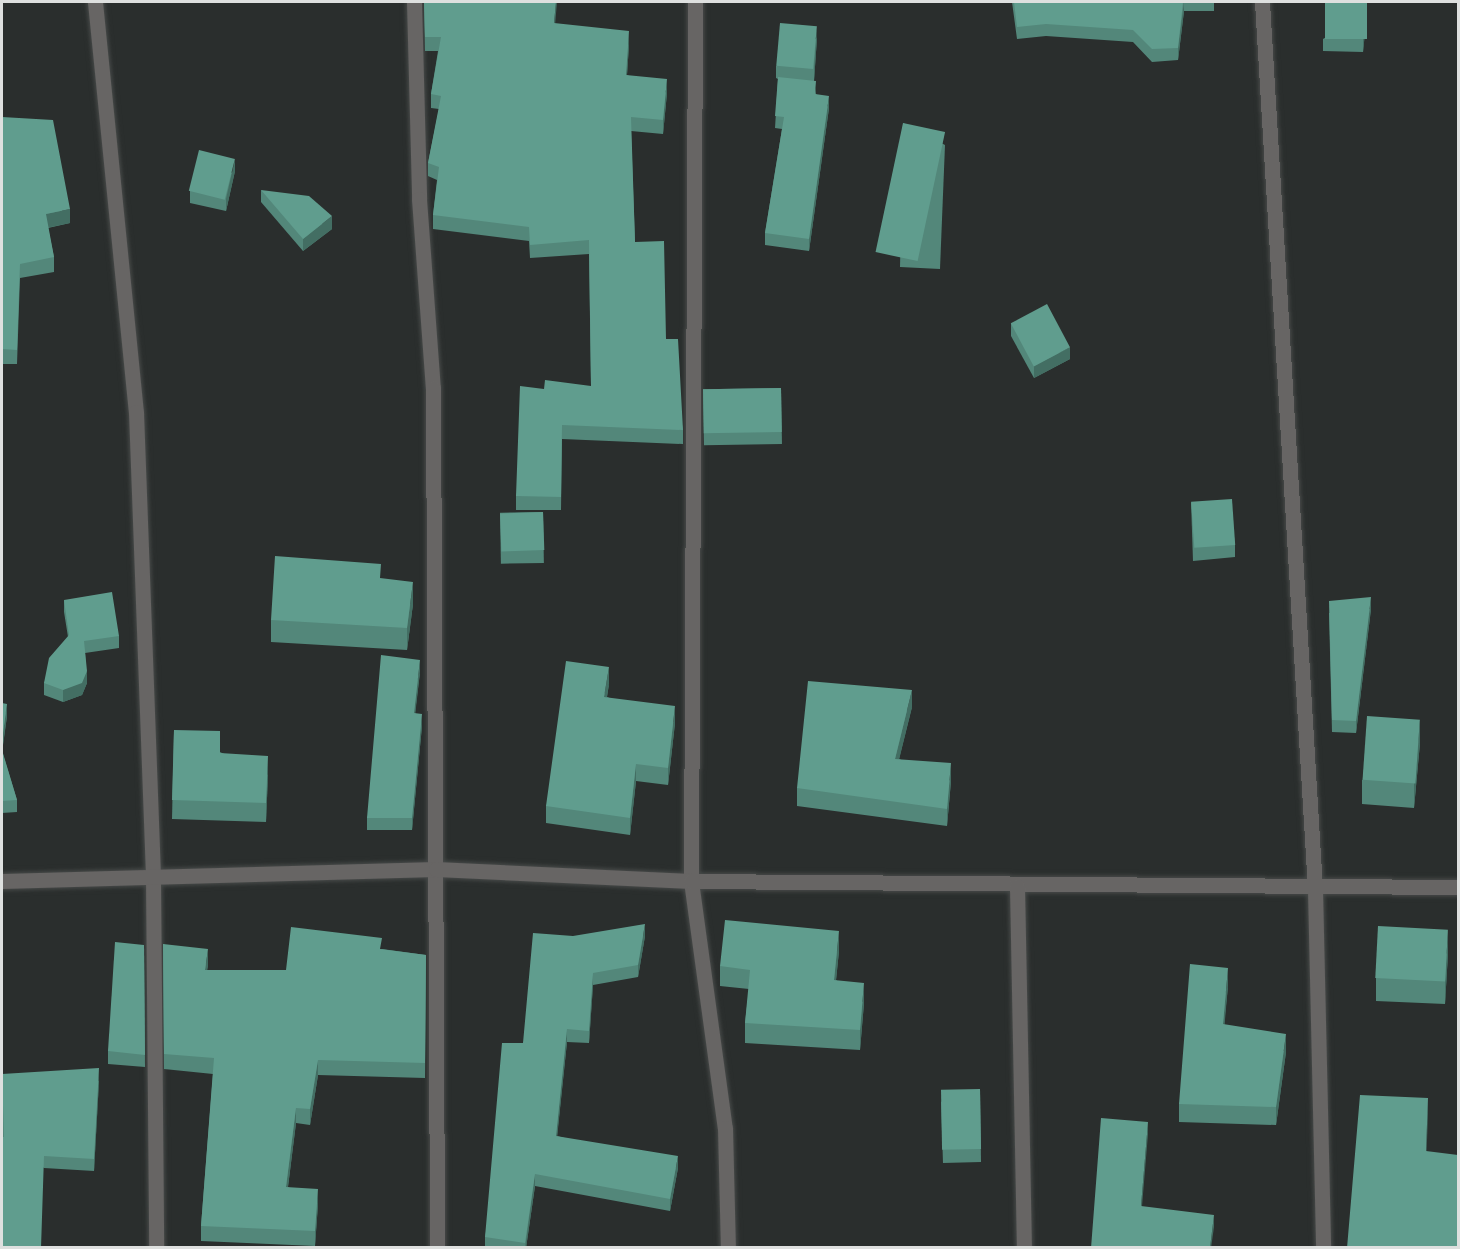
<!DOCTYPE html>
<html>
<head>
<meta charset="utf-8">
<style>
  body { margin:0 }
  #map { position:relative; width:1460px; height:1249px; overflow:hidden; background:#2a2e2d; font-family:"Space Grotesk",sans-serif }
  div>[style] { position:absolute }
  .roads { filter:drop-shadow(0 0 2px #474a49) drop-shadow(0 0 2px #474a49) }
  .minor>* { height:15px; margin:-7.5px; padding:0 7.5px; transform-origin:7.5px; border-radius:7.5px; background:#676564 }
  .wall>* { inset:0; background:#53877a; transform-origin:0 0 }
  .shaded-wall>* { inset:0; background:#436e63 }
  .building>* { inset:0; background:#609d8e; transform-origin:0 0 }
  span { translate:-50% -50%; white-space:nowrap; text-align:center; line-height:1.15; -webkit-text-stroke:6px #212423; paint-order:stroke }
  .frame { position:absolute; inset:0; border:3px solid #dee0df; pointer-events:none }
</style>
</head>
<body>
<div id="map">
  <div class="roads">
    <div class="minor">
      <i style="left:95px;top:2px;width:412px;rotate:84.3deg"></i>
      <i style="left:136px;top:412px;width:466px;rotate:87.9deg"></i>
      <i style="left:153px;top:878px;width:370px;rotate:89.5deg"></i>
      <i style="left:414px;top:2px;width:197px;rotate:88.5deg"></i>
      <i style="left:419px;top:199px;width:190px;rotate:85.8deg"></i>
      <i style="left:433px;top:388px;width:860px;rotate:89.73deg"></i>
      <i style="left:695px;top:2px;width:879px;rotate:90.26deg"></i>
      <i style="left:691px;top:881px;width:249px;rotate:82.2deg"></i>
      <i style="left:725px;top:1128px;width:120px;rotate:88.6deg"></i>
      <i style="left:1262px;top:2px;width:889px;rotate:86.58deg"></i>
      <i style="left:1315px;top:889px;width:359px;rotate:88.7deg"></i>
      <i style="left:2px;top:881px;width:434px;rotate:-1.6deg"></i>
      <i style="left:436px;top:869px;width:255px;rotate:2.7deg"></i>
      <i style="left:691px;top:881px;width:767px;rotate:0.45deg"></i>
      <i style="left:1017px;top:886px;width:362px;rotate:88.9deg"></i>
    </div>
  </div>
  <div class="wall">
    <i style="clip-path:polygon(424px 2px,555px 24px,629px 45px,627px 75px,667px 93px,663px 134px,631px 131px,635px 242px,666px 339px,683px 430px,683px 444px,562px 439px,561px 510px,516px 510px,516px 496px,544px 389px,591px 386px,589px 254px,530px 258px,529px 241px,433px 229px,433px 215px,437px 180px,428px 176px,428px 163px,439px 109px,431px 108px,431px 94px,438px 51px,425px 51px)"></i>
    <i style="clip-path:polygon(1012px 2px,1214px 2px,1214px 11px,1184px 11px,1178px 60px,1152px 62px,1133px 42px,1046px 36px,1017px 39px)"></i>
    <i style="clip-path:polygon(1367px 12px,1363px 52px,1323px 51px,1323px 39px)"></i>
    <i style="clip-path:polygon(817px 38px,814px 81px,816px 94px,829px 108px,809px 251px,765px 245px,765px 233px,782px 129px,775px 128px,778px 79px,776px 78px,776px 66px)"></i>
    <i style="clip-path:polygon(2px 117px,70px 223px,48px 228px,54px 257px,54px 272px,20px 278px,17px 364px,2px 364px)"></i>
    <i style="clip-path:polygon(903px 123px,945px 145px,940px 269px,900px 267px)"></i>
    <i style="clip-path:polygon(235px 171px,226px 211px,190px 203px,190px 191px)"></i>
    <i style="clip-path:polygon(261px 190px,332px 229px,303px 251px,261px 202px)"></i>
    <i style="clip-path:polygon(1011px 323px,1070px 359px,1034px 378px,1011px 336px)"></i>
    <i style="left:781px;top:388px;width:56px;height:78px;rotate:89deg"></i>
    <i style="clip-path:polygon(1191px 502px,1235px 545px,1235px 557px,1193px 561px)"></i>
    <i style="left:543px;top:512px;width:51px;height:43px;rotate:89deg"></i>
    <i style="clip-path:polygon(64px 600px,119px 636px,119px 648px,85px 653px,87px 683px,82px 695px,63px 702px,44px 695px,44px 683px,68px 637px,64px 612px)"></i>
    <i style="clip-path:polygon(413px 604px,407px 650px,271px 642px,271px 620px)"></i>
    <i style="clip-path:polygon(1371px 609px,1356px 733px,1332px 732px,1329px 613px)"></i>
    <i style="clip-path:polygon(420px 672px,415px 713px,422px 726px,412px 830px,367px 830px,367px 818px)"></i>
    <i style="clip-path:polygon(609px 684px,607px 697px,675px 723px,668px 785px,636px 781px,630px 835px,546px 823px,546px 806px)"></i>
    <i style="clip-path:polygon(2px 703px,7px 716px,2px 751px,17px 800px,17px 812px,2px 813px)"></i>
    <i style="clip-path:polygon(912px 707px,899px 759px,951px 781px,947px 826px,797px 806px,797px 788px)"></i>
    <i style="clip-path:polygon(174px 730px,268px 775px,266px 822px,172px 819px)"></i>
    <i style="clip-path:polygon(1420px 743px,1414px 808px,1362px 804px,1362px 780px)"></i>
    <i style="clip-path:polygon(573px 936px,645px 936px,638px 977px,593px 985px,589px 1043px,567px 1042px,557px 1136px,678px 1168px,670px 1211px,535px 1186px,526px 1248px,485px 1248px,485px 1237px,523px 1043px)"></i>
    <i style="clip-path:polygon(163px 944px,208px 965px,207px 970px,286px 970px,382px 949px,426px 955px,425px 1078px,318px 1075px,310px 1125px,296px 1123px,288px 1187px,318px 1204px,315px 1246px,201px 1241px,201px 1226px,213px 1074px,164px 1069px)"></i>
    <i style="clip-path:polygon(144px 945px,145px 1067px,108px 1064px,108px 1051px)"></i>
    <i style="clip-path:polygon(839px 951px,836px 980px,864px 1003px,860px 1050px,745px 1043px,745px 1023px,749px 989px,720px 986px,720px 966px)"></i>
    <i style="clip-path:polygon(1448px 953px,1445px 1004px,1376px 1001px,1376px 978px)"></i>
    <i style="clip-path:polygon(1228px 986px,1224px 1025px,1286px 1052px,1276px 1125px,1179px 1122px,1179px 1104px)"></i>
    <i style="clip-path:polygon(2px 1074px,99px 1081px,94px 1171px,44px 1168px,3px 1137px)"></i>
    <i style="clip-path:polygon(980px 1089px,981px 1162px,943px 1163px,941px 1102px)"></i>
  </div>
  <div class="shaded-wall">
    <i style="clip-path:polygon(556px 2px,557px 2px,554px 37px,554px 23px)"></i>
    <i style="clip-path:polygon(1184px 2px,1184px 11px,1178px 60px,1178px 48px)"></i>
    <i style="clip-path:polygon(1367px 2px,1367px 12px,1363px 52px,1363px 40px)"></i>
    <i style="clip-path:polygon(817px 26px,817px 38px,814px 81px,814px 69px)"></i>
    <i style="clip-path:polygon(629px 31px,629px 45px,626px 89px,626px 75px)"></i>
    <i style="clip-path:polygon(667px 79px,667px 93px,663px 134px,663px 120px)"></i>
    <i style="clip-path:polygon(829px 96px,829px 108px,809px 251px,809px 239px)"></i>
    <i style="clip-path:polygon(235px 159px,235px 171px,226px 211px,226px 199px)"></i>
    <i style="clip-path:polygon(70px 209px,70px 223px,46px 228px,46px 214px)"></i>
    <i style="clip-path:polygon(332px 216px,332px 229px,303px 251px,303px 239px)"></i>
    <i style="clip-path:polygon(1070px 347px,1070px 359px,1034px 378px,1034px 366px)"></i>
    <i style="clip-path:polygon(413px 582px,413px 604px,407px 650px,407px 628px)"></i>
    <i style="clip-path:polygon(1371px 597px,1371px 609px,1356px 733px,1356px 721px)"></i>
    <i style="clip-path:polygon(420px 660px,420px 672px,414px 725px,414px 713px)"></i>
    <i style="clip-path:polygon(609px 667px,609px 684px,604px 714px,604px 697px)"></i>
    <i style="clip-path:polygon(87px 671px,87px 683px,82px 695px,63px 702px,63px 690px)"></i>
    <i style="clip-path:polygon(912px 690px,912px 707px,895px 776px,895px 759px)"></i>
    <i style="clip-path:polygon(7px 704px,7px 716px,2px 753px,2px 740px)"></i>
    <i style="clip-path:polygon(675px 706px,675px 723px,668px 785px,668px 768px)"></i>
    <i style="clip-path:polygon(422px 714px,422px 726px,412px 830px,412px 818px)"></i>
    <i style="clip-path:polygon(1420px 720px,1420px 743px,1414px 808px,1414px 784px)"></i>
    <i style="clip-path:polygon(268px 756px,268px 775px,266px 822px,266px 803px)"></i>
    <i style="clip-path:polygon(951px 763px,951px 781px,947px 826px,947px 809px)"></i>
    <i style="clip-path:polygon(636px 764px,636px 781px,630px 835px,630px 818px)"></i>
    <i style="clip-path:polygon(645px 924px,645px 936px,638px 977px,638px 965px)"></i>
    <i style="clip-path:polygon(1448px 930px,1448px 953px,1445px 1004px,1445px 981px)"></i>
    <i style="clip-path:polygon(839px 931px,839px 951px,834px 1000px,834px 980px)"></i>
    <i style="clip-path:polygon(208px 949px,208px 965px,205px 985px,205px 970px)"></i>
    <i style="clip-path:polygon(1228px 968px,1228px 986px,1223px 1042px,1223px 1024px)"></i>
    <i style="clip-path:polygon(593px 973px,593px 985px,589px 1043px,589px 1031px)"></i>
    <i style="clip-path:polygon(864px 983px,864px 1003px,860px 1050px,860px 1030px)"></i>
    <i style="clip-path:polygon(567px 1029px,567px 1042px,556px 1148px,556px 1136px)"></i>
    <i style="clip-path:polygon(1286px 1034px,1286px 1052px,1276px 1125px,1276px 1107px)"></i>
    <i style="clip-path:polygon(318px 1060px,318px 1075px,310px 1125px,310px 1109px)"></i>
    <i style="clip-path:polygon(99px 1068px,99px 1081px,94px 1171px,94px 1159px)"></i>
    <i style="clip-path:polygon(1428px 1098px,1428px 1114px,1426px 1167px,1426px 1151px)"></i>
    <i style="clip-path:polygon(296px 1108px,296px 1123px,286px 1202px,286px 1187px)"></i>
    <i style="clip-path:polygon(1148px 1122px,1148px 1134px,1141px 1218px,1141px 1206px)"></i>
    <i style="clip-path:polygon(678px 1156px,678px 1168px,670px 1211px,670px 1199px)"></i>
    <i style="clip-path:polygon(535px 1174px,535px 1186px,526px 1248px,525px 1248px)"></i>
    <i style="clip-path:polygon(318px 1189px,318px 1204px,315px 1246px,315px 1231px)"></i>
    <i style="clip-path:polygon(1214px 1215px,1214px 1227px,1211px 1248px,1210px 1248px)"></i>
  </div>
  <div class="building">
    <i style="clip-path:polygon(424px 2px,556px 2px,554px 23px,629px 31px,626px 75px,667px 79px,663px 120px,631px 117px,635px 242px,664px 241px,666px 339px,678px 339px,683px 430px,562px 425px,561px 497px,516px 496px,520px 386px,544px 389px,545px 380px,591px 386px,589px 240px,530px 245px,529px 227px,433px 215px,439px 167px,428px 163px,441px 96px,431px 94px,441px 37px,425px 37px)"></i>
    <i style="clip-path:polygon(1014px 2px,1183px 2px,1178px 48px,1152px 49px,1133px 30px,1046px 24px,1017px 27px)"></i>
    <i style="left:1325px;top:2px;width:42px;height:37px"></i>
    <i style="left:780px;top:23px;width:37px;height:43px;rotate:5deg"></i>
    <i style="clip-path:polygon(778px 77px,816px 81px,815px 94px,829px 96px,809px 239px,765px 233px,784px 117px,775px 116px)"></i>
    <i style="clip-path:polygon(2px 117px,53px 120px,70px 209px,46px 214px,54px 257px,20px 264px,17px 350px,2px 349px)"></i>
    <i style="left:903px;top:123px;width:43px;height:132px;rotate:12deg"></i>
    <i style="left:199px;top:150px;width:37px;height:42px;rotate:14deg"></i>
    <i style="clip-path:polygon(261px 190px,309px 196px,332px 216px,303px 239px)"></i>
    <i style="left:1047px;top:304px;width:49px;height:41px;rotate:62deg"></i>
    <i style="left:781px;top:388px;width:44px;height:78px;rotate:89deg"></i>
    <i style="left:1232px;top:499px;width:46px;height:41px;rotate:86deg"></i>
    <i style="left:543px;top:512px;width:38px;height:43px;rotate:88deg"></i>
    <i style="clip-path:polygon(275px 556px,381px 564px,380px 578px,413px 582px,407px 628px,271px 620px)"></i>
    <i style="clip-path:polygon(112px 592px,119px 636px,84px 641px,87px 671px,82px 683px,63px 690px,44px 683px,49px 658px,69px 635px,64px 600px)"></i>
    <i style="clip-path:polygon(1371px 597px,1356px 721px,1332px 720px,1329px 601px)"></i>
    <i style="clip-path:polygon(381px 655px,420px 660px,414px 713px,422px 714px,412px 818px,367px 818px)"></i>
    <i style="clip-path:polygon(566px 661px,609px 667px,604px 697px,675px 706px,668px 768px,636px 764px,630px 818px,546px 806px)"></i>
    <i style="clip-path:polygon(808px 681px,912px 690px,895px 759px,951px 763px,947px 809px,797px 788px)"></i>
    <i style="clip-path:polygon(2px 703px,7px 704px,2px 740px)"></i>
    <i style="left:1367px;top:716px;width:53px;height:64px;rotate:4deg"></i>
    <i style="clip-path:polygon(174px 730px,220px 731px,220px 753px,268px 756px,266px 803px,172px 800px)"></i>
    <i style="clip-path:polygon(2px 750px,17px 800px,2px 801px)"></i>
    <i style="clip-path:polygon(725px 920px,839px 931px,834px 980px,864px 983px,860px 1030px,745px 1023px,750px 970px,720px 966px)"></i>
    <i style="clip-path:polygon(645px 924px,638px 965px,593px 973px,589px 1031px,567px 1029px,556px 1136px,678px 1156px,670px 1199px,535px 1174px,525px 1243px,485px 1237px,502px 1043px,523px 1043px,533px 933px,573px 936px)"></i>
    <i style="left:1378px;top:926px;width:70px;height:52px;rotate:3deg"></i>
    <i style="clip-path:polygon(291px 927px,382px 938px,380px 949px,426px 955px,425px 1063px,318px 1060px,310px 1109px,296px 1108px,286px 1187px,318px 1189px,315px 1231px,201px 1226px,214px 1058px,164px 1054px,163px 944px,208px 949px,205px 970px,286px 970px)"></i>
    <i style="clip-path:polygon(115px 942px,144px 945px,145px 1055px,108px 1051px)"></i>
    <i style="clip-path:polygon(1190px 964px,1228px 968px,1223px 1024px,1286px 1034px,1276px 1107px,1179px 1104px)"></i>
    <i style="clip-path:polygon(99px 1068px,94px 1159px,44px 1156px,41px 1248px,2px 1248px,2px 1137px,4px 1137px,2px 1074px)"></i>
    <i style="left:980px;top:1089px;width:60px;height:39px;rotate:89deg"></i>
    <i style="clip-path:polygon(1360px 1095px,1428px 1098px,1426px 1151px,1458px 1155px,1458px 1248px,1347px 1248px)"></i>
    <i style="clip-path:polygon(1101px 1118px,1148px 1122px,1141px 1206px,1214px 1215px,1210px 1248px,1091px 1248px)"></i>
  </div>
  <div class="frame"></div>
</div>
</body>
</html>
